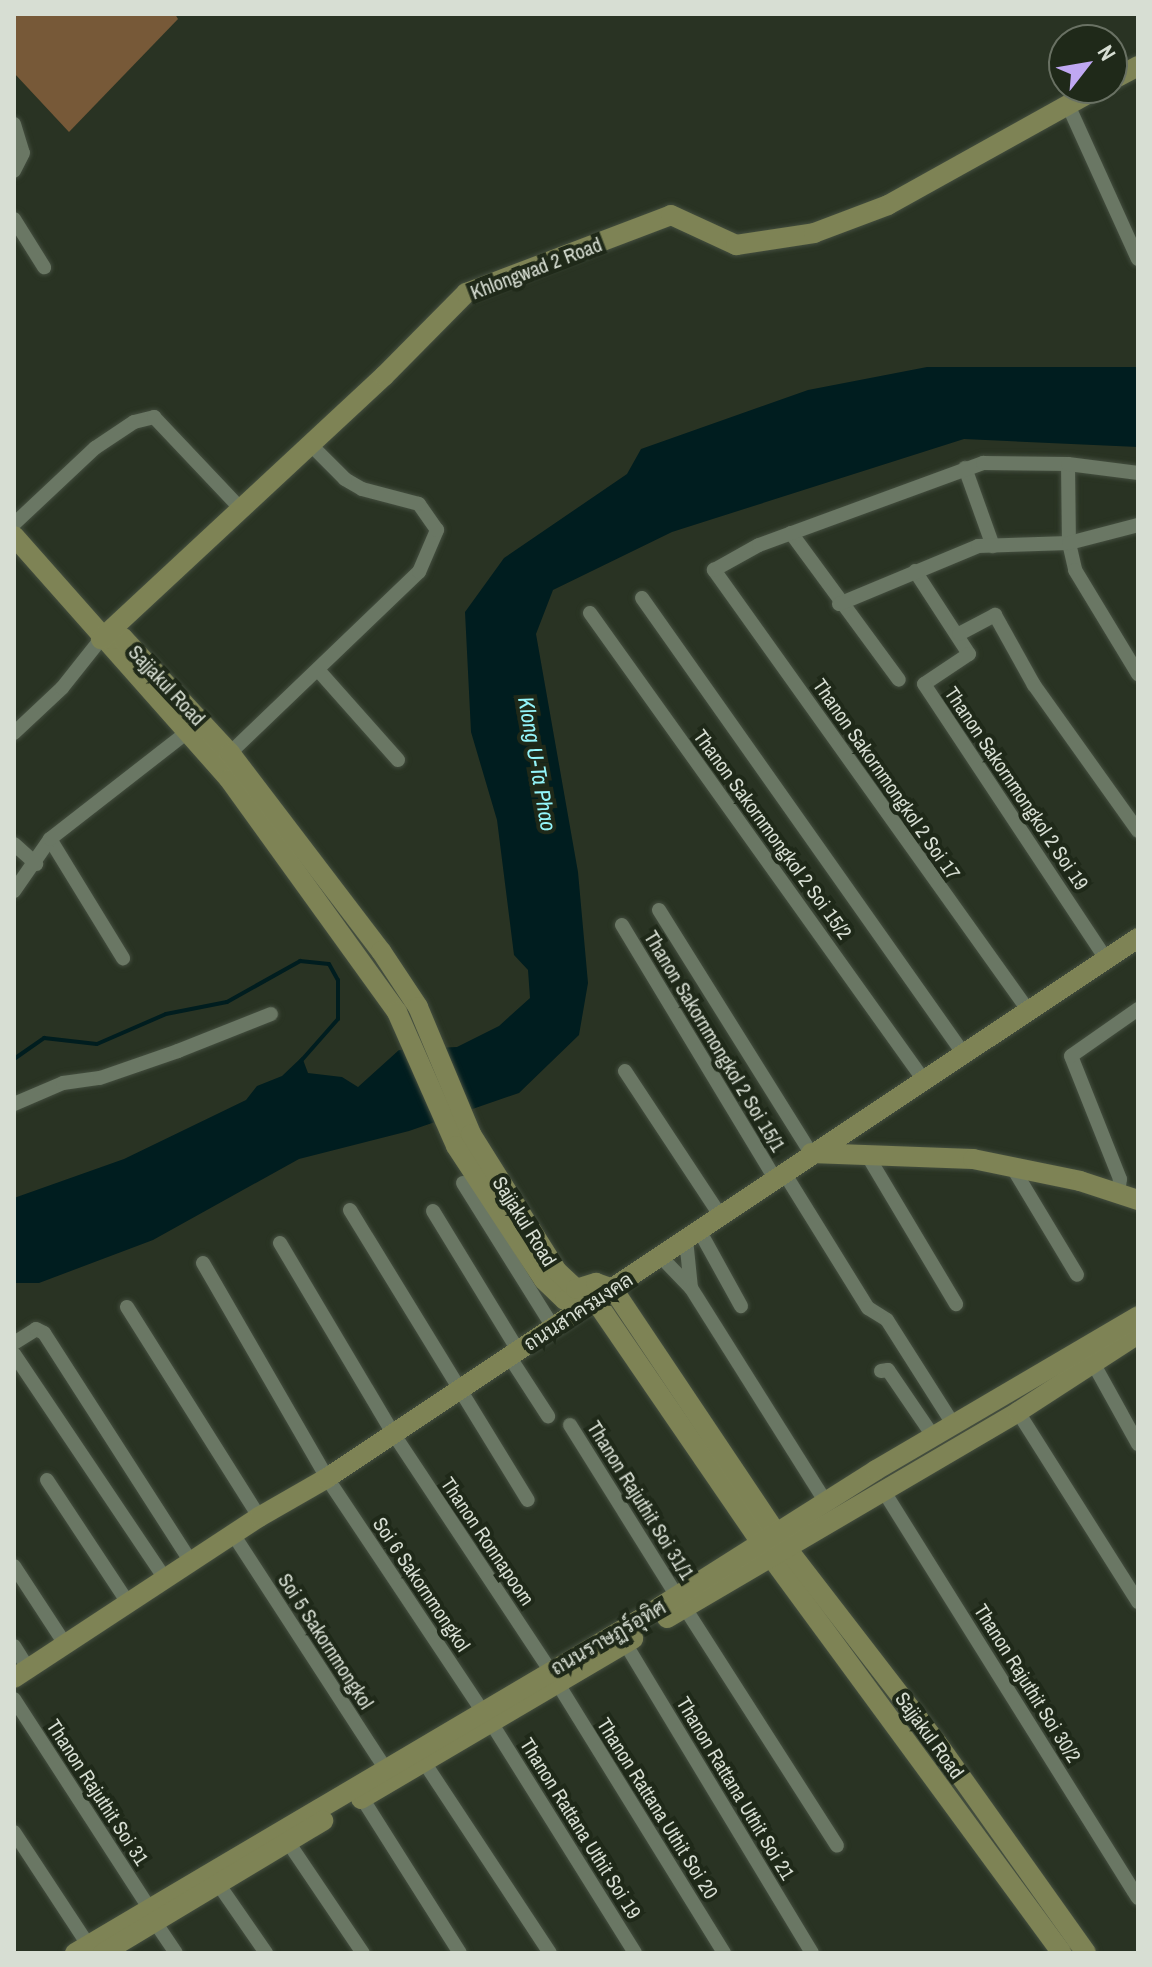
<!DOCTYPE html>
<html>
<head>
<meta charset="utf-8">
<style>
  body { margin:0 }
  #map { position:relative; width:1152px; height:1967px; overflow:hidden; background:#293323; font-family:"Archivo Narrow",Sarabun,sans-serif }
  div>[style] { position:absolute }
  .forest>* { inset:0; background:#775938 }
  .water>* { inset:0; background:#001d1f }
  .stream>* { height:4px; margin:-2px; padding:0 2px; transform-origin:2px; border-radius:2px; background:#001d1f }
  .roads { filter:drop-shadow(0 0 2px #444e3f) drop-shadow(0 0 2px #444e3f) }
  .street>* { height:14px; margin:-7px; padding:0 7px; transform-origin:7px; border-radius:7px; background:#6a7764 }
  .secondary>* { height:20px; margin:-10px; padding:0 10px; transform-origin:10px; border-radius:10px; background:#7e8355 }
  span { translate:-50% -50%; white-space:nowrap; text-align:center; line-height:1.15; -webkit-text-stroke:8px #1f2919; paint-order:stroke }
  .street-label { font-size:20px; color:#d7ded3 }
  .water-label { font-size:22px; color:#94f5fa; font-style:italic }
  .frame { position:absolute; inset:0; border:16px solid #d7ded3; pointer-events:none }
  .north { position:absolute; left:1048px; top:24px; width:80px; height:80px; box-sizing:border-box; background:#1f2919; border:2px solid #697163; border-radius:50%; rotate:59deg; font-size:22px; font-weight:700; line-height:32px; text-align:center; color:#d7ded3 }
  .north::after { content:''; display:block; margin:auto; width:28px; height:36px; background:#c0a8f3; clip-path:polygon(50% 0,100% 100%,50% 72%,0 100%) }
</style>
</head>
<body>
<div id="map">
  <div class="forest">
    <i style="clip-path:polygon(14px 14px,175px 14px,178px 19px,69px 132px,14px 73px)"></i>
  </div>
  <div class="water">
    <i style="clip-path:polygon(927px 367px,1138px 367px,1138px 447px,964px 439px,672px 532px,553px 590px,536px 634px,578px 872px,588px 983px,579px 1035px,519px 1093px,409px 1131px,299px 1159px,153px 1240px,39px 1283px,14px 1283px,14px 1198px,124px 1159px,246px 1100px,257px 1086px,282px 1076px,302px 1057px,308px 1073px,342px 1077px,358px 1087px,399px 1050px,457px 1047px,499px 1026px,530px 998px,528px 970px,514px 955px,497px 820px,471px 732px,465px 612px,504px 558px,627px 474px,641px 449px,808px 390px)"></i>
  </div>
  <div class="stream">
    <i style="left:14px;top:1059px;width:37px;rotate:-35deg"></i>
    <i style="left:44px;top:1038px;width:53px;rotate:6.5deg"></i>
    <i style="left:97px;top:1044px;width:75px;rotate:-23.5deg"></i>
    <i style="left:166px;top:1014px;width:62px;rotate:-11.1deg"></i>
    <i style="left:227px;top:1002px;width:84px;rotate:-29.3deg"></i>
    <i style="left:300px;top:961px;width:29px;rotate:6deg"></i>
    <i style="left:329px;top:964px;width:18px;rotate:61deg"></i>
    <i style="left:338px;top:980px;width:39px;rotate:90deg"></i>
    <i style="left:338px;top:1019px;width:56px;rotate:131.4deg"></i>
  </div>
  <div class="roads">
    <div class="street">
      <i style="left:1068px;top:105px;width:169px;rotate:65.6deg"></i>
      <i style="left:14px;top:124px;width:30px;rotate:73deg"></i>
      <i style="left:23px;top:153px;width:20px;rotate:117deg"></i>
      <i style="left:14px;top:219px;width:57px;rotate:58deg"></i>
      <i style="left:1068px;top:464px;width:79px;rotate:89.3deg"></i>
      <i style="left:1069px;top:543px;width:28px;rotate:77deg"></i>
      <i style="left:1075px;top:570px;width:122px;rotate:58.8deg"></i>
      <i style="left:965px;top:468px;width:83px;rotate:70.3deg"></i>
      <i style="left:14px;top:524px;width:111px;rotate:-43.2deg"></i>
      <i style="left:95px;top:448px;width:47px;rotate:-33.7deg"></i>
      <i style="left:134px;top:422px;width:21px;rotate:-14deg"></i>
      <i style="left:154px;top:417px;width:127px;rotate:46.6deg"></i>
      <i style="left:791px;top:533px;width:182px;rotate:53.7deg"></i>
      <i style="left:915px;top:571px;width:99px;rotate:57deg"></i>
      <i style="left:969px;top:654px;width:54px;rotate:146.3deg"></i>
      <i style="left:924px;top:684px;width:330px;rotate:56.5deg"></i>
      <i style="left:642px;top:598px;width:557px;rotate:54.8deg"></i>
      <i style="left:839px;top:604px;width:151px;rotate:-22.6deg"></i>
      <i style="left:978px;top:546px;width:91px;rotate:-1.9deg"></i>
      <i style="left:1069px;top:543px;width:71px;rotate:-14.6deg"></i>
      <i style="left:590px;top:613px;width:573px;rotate:54.45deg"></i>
      <i style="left:959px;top:634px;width:41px;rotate:-27.8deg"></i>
      <i style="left:995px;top:615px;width:80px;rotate:60.9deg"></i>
      <i style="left:1034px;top:685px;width:179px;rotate:54.5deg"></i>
      <i style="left:319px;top:671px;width:119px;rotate:48.4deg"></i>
      <i style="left:14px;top:733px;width:66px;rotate:-43.2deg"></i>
      <i style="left:62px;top:688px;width:63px;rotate:-51.5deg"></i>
      <i style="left:230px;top:753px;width:262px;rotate:-43.8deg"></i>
      <i style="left:419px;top:572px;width:46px;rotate:-66.8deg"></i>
      <i style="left:437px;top:530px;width:32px;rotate:-125deg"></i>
      <i style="left:419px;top:504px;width:59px;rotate:-165.3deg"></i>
      <i style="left:362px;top:489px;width:20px;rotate:-150deg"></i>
      <i style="left:345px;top:479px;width:49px;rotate:-135deg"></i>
      <i style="left:50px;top:839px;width:140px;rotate:58.5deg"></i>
      <i style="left:14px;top:844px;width:30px;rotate:42deg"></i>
      <i style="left:14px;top:891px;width:63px;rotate:-55.3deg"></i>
      <i style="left:50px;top:839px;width:172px;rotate:-37.9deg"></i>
      <i style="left:659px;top:910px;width:287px;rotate:58deg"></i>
      <i style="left:622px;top:925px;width:294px;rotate:58.9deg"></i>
      <i style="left:1028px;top:1010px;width:541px;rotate:-125.51deg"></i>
      <i style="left:714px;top:570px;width:51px;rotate:-29.1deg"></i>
      <i style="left:759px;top:545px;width:239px;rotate:-20.1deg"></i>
      <i style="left:983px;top:463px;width:85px;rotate:0.7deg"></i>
      <i style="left:1068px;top:464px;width:71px;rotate:7.3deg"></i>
      <i style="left:625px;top:1071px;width:173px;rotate:56.6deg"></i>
      <i style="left:14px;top:1104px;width:53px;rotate:-23.2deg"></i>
      <i style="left:63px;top:1083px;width:37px;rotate:-8deg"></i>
      <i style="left:100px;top:1078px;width:83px;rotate:-19.1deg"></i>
      <i style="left:178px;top:1051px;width:100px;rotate:-21.7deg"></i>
      <i style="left:866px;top:1153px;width:176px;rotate:59.2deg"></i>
      <i style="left:1011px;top:1165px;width:128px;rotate:59deg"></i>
      <i style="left:783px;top:1171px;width:161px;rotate:58.2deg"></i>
      <i style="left:868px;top:1308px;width:22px;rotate:32deg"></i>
      <i style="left:887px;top:1320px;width:123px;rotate:57.6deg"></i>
      <i style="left:463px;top:1183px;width:170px;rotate:58deg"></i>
      <i style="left:1118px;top:1193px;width:14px;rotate:-82deg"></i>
      <i style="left:1120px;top:1179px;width:132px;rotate:-111.7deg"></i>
      <i style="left:1071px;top:1056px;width:82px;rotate:-35deg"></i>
      <i style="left:350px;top:1210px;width:340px;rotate:58.5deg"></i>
      <i style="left:433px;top:1211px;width:163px;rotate:58.6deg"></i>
      <i style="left:699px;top:1230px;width:87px;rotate:61.1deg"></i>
      <i style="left:686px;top:1239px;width:49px;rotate:84.2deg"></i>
      <i style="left:280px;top:1243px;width:221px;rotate:59.3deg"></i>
      <i style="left:393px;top:1433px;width:284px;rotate:56.5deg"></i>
      <i style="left:660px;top:1256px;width:45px;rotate:45.9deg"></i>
      <i style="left:691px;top:1288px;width:252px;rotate:57.8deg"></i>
      <i style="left:203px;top:1263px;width:248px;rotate:60deg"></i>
      <i style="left:327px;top:1478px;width:281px;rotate:56.3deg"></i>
      <i style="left:127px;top:1307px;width:248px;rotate:57.8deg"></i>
      <i style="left:14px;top:1343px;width:26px;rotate:-32deg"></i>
      <i style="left:36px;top:1329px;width:9px;rotate:27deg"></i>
      <i style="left:44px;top:1333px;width:272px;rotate:57.3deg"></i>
      <i style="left:14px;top:1354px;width:271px;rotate:56.1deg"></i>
      <i style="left:509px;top:1356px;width:72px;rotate:57deg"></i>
      <i style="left:1092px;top:1361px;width:95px;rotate:61deg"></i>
      <i style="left:881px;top:1371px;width:7px;rotate:-8deg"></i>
      <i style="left:888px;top:1370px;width:80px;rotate:55.7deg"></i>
      <i style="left:1018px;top:1412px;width:225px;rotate:57.7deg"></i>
      <i style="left:570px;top:1425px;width:202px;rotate:58deg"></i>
      <i style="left:47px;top:1480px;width:147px;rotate:56.6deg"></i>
      <i style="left:883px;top:1490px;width:481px;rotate:58deg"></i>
      <i style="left:233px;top:1534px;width:281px;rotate:57deg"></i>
      <i style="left:14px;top:1566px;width:93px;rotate:56.8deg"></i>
      <i style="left:685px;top:1608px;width:282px;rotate:57.4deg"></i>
      <i style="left:625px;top:1643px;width:362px;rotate:58.9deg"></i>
      <i style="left:14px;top:1646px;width:26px;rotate:58deg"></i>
      <i style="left:558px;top:1684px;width:316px;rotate:58.3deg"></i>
      <i style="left:14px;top:1699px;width:247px;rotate:57.1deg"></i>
      <i style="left:492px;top:1724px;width:270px;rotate:58deg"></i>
      <i style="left:426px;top:1765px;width:225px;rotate:56.6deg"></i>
      <i style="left:362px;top:1798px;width:183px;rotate:57.7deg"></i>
      <i style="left:14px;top:1832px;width:133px;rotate:56.7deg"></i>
      <i style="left:288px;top:1842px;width:134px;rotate:56deg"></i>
      <i style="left:219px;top:1885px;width:83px;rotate:55.3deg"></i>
      <i style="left:155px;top:1922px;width:37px;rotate:56deg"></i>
    </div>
    <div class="secondary">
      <i style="left:1112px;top:80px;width:30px;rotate:-28deg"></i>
      <i style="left:14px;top:536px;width:324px;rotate:48.5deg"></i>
      <i style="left:229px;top:779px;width:287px;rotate:54.2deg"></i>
      <i style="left:397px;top:1012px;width:146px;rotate:66.2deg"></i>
      <i style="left:456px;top:1146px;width:160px;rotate:56.7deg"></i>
      <i style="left:544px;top:1280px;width:29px;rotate:44deg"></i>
      <i style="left:565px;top:1300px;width:35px;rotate:10deg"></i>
      <i style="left:599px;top:1306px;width:304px;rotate:55.6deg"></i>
      <i style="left:771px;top:1557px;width:491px;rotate:53.7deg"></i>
      <i style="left:101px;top:639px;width:22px;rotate:-3deg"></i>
      <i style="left:123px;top:638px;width:157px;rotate:47.1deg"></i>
      <i style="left:230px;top:753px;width:249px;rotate:52.7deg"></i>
      <i style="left:381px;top:951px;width:67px;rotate:56.5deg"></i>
      <i style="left:418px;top:1007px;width:138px;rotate:67.3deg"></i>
      <i style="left:471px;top:1134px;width:162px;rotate:57.9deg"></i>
      <i style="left:557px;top:1271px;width:26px;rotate:43deg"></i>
      <i style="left:576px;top:1289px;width:21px;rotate:-17deg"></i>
      <i style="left:596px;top:1283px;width:18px;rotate:19deg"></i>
      <i style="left:613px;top:1289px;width:311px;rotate:56.2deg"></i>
      <i style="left:786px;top:1547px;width:247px;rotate:52.4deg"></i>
      <i style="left:937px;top:1743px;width:257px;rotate:54.6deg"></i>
      <i style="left:101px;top:639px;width:386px;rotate:-42.9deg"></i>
      <i style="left:384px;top:376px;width:117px;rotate:-45.3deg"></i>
      <i style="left:466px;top:293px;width:219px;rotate:-20.8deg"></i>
      <i style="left:671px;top:215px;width:72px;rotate:24.8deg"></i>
      <i style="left:736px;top:245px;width:79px;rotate:-8.7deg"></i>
      <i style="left:814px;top:233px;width:79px;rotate:-20.7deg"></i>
      <i style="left:888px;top:205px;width:240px;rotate:-29.1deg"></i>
      <i style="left:811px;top:1153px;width:162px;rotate:2.1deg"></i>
      <i style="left:973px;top:1159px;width:109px;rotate:11.6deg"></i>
      <i style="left:1080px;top:1181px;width:61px;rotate:18.1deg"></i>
      <i style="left:667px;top:1618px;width:407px;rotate:-30.4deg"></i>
      <i style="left:1018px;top:1412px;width:143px;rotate:-33deg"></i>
      <i style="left:14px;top:1678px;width:293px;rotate:-33.3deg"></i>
      <i style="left:259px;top:1517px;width:78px;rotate:-29.8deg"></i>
      <i style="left:327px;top:1478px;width:974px;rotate:-33.66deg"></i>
      <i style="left:361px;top:1799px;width:316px;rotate:-30.5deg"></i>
      <i style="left:75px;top:1953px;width:655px;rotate:-30.56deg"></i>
      <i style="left:639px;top:1620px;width:280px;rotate:-32.3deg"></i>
      <i style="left:876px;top:1470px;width:304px;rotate:-30.4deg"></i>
      <i style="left:103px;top:1953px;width:257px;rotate:-31deg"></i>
    </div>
  </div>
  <div class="street-label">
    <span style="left:536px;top:268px;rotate:-21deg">Khlongwad 2 Road</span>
    <span style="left:167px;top:685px;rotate:47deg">Sajjakul Road</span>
    <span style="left:887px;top:779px;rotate:55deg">Thanon Sakornmongkol 2 Soi 17</span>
    <span style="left:1017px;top:788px;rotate:56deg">Thanon Sakornmongkol 2 Soi 19</span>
    <span style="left:773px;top:834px;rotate:54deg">Thanon Sakornmongkol 2 Soi 15/2</span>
    <span style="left:715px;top:1041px;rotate:59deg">Thanon Sakornmongkol 2 Soi 15/1</span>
    <span style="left:525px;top:1221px;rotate:58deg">Sajjakul Road</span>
    <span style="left:578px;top:1311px;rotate:-33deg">ถนนสาครมงคล</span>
    <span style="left:641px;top:1500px;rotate:58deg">Thanon Rajuthit Soi 31/1</span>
    <span style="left:488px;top:1541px;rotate:56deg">Thanon Ronnapoom</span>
    <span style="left:422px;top:1584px;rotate:56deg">Soi 6 Sakornmongkol</span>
    <span style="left:608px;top:1637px;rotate:-30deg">ถนนราษฏร์อุทิศ</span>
    <span style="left:326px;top:1641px;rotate:57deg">Soi 5 Sakornmongkol</span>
    <span style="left:1028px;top:1683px;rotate:58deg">Thanon Rajuthit Soi 30/2</span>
    <span style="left:930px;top:1735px;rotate:54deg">Sajjakul Road</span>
    <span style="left:736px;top:1788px;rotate:59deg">Thanon Rattana Uthit Soi 21</span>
    <span style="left:98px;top:1792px;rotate:57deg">Thanon Rajuthit Soi 31</span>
    <span style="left:658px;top:1808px;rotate:58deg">Thanon Rattana Uthit Soi 20</span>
    <span style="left:581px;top:1828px;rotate:58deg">Thanon Rattana Uthit Soi 19</span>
  </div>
  <div class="water-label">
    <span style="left:537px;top:764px;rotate:80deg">Klong U-Ta Phao</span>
  </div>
  <div class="frame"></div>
  <div class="north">N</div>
</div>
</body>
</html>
